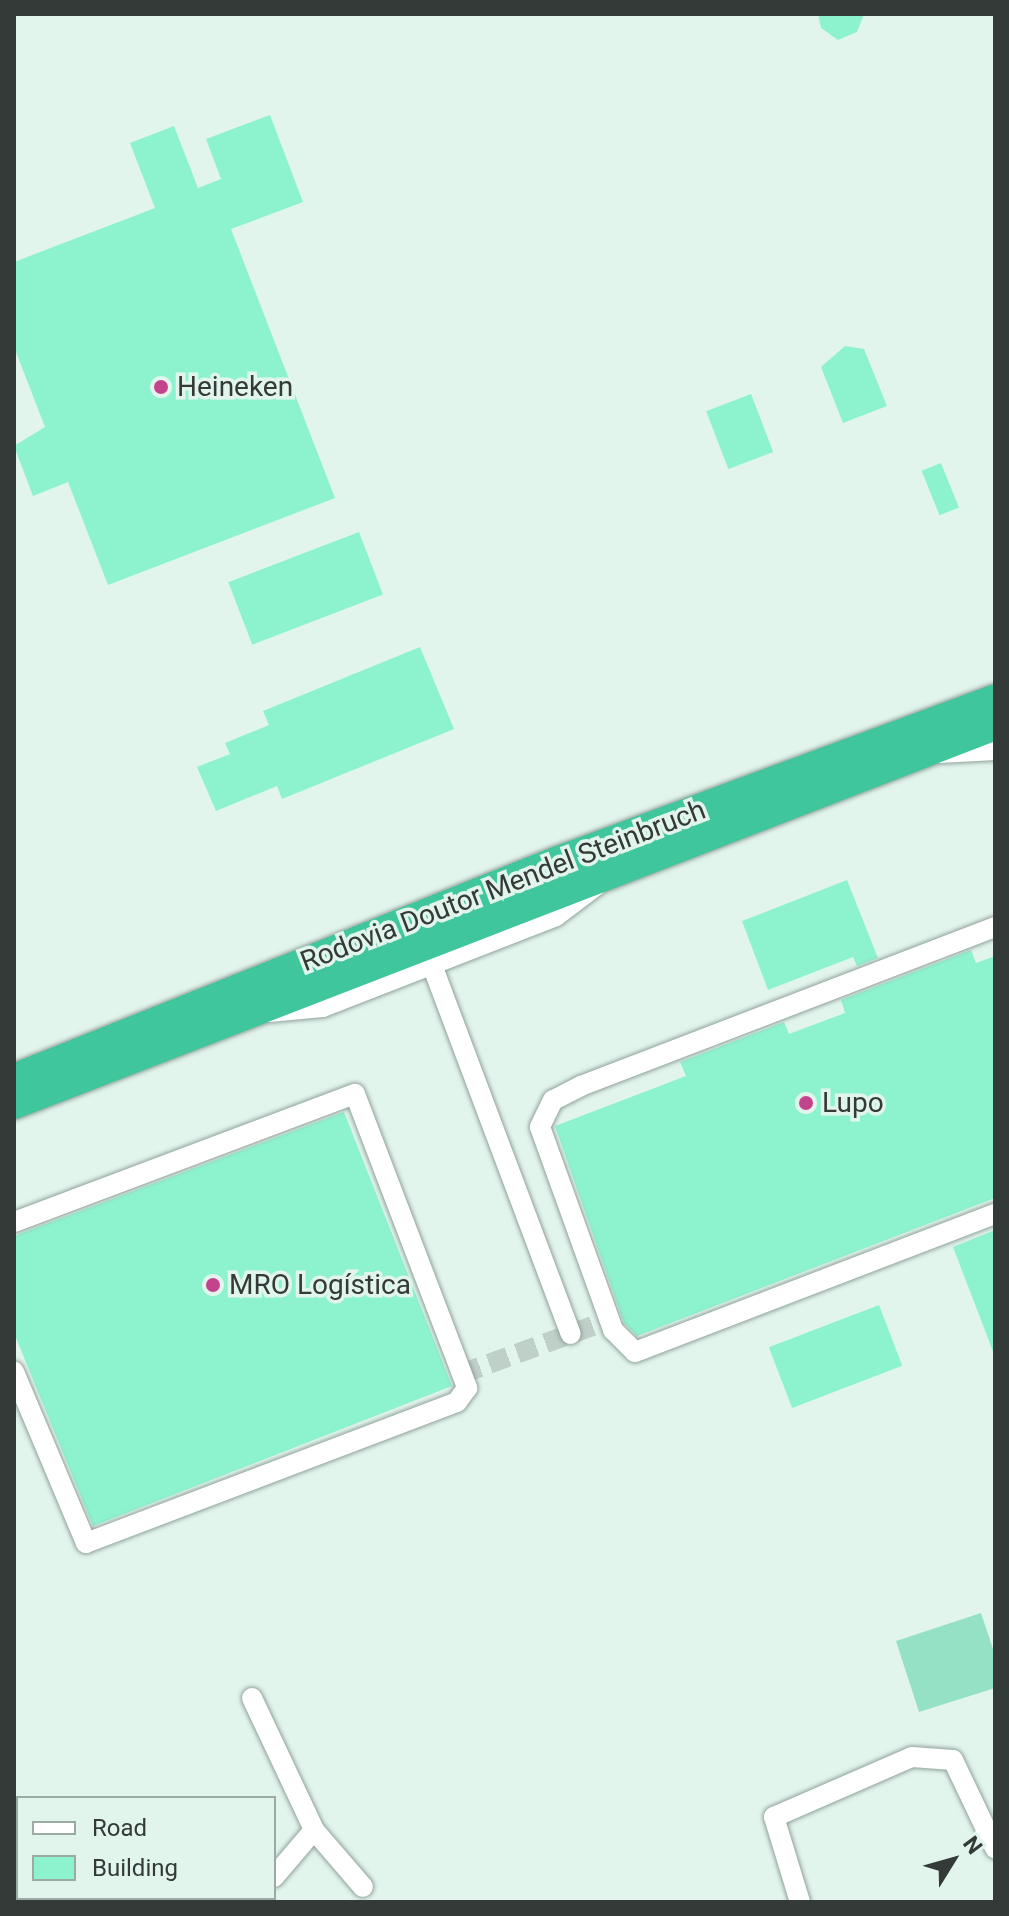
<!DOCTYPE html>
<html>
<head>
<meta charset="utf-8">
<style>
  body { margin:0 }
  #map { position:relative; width:1009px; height:1916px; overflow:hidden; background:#e2f5ed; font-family:Roboto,sans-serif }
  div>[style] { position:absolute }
  .green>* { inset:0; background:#95e1c5 }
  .building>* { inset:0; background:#8df3ce; transform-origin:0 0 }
  .minor-tunnel>* { height:20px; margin-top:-10px; transform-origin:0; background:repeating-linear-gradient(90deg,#bfd0c9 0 20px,transparent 0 30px) }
  .roads { filter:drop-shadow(0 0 2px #90a29b) drop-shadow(0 0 2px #90a29b) }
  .minor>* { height:20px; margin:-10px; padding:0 10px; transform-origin:10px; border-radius:10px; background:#fff }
  .highway>* { height:30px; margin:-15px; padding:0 15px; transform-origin:15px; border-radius:15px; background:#40c69d }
  .dots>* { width:22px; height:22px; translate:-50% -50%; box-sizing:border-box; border:4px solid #e2f5ed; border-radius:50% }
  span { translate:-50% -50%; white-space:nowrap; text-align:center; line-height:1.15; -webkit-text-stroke:7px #e2f5ed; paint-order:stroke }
  .poi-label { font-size:28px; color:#333a37 }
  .left { translate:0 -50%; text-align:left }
  .street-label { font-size:28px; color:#333a37 }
  .frame { position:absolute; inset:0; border:16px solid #333a37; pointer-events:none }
  .legend { position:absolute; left:16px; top:1796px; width:260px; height:104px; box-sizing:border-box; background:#e2f5ed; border:2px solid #9caaa4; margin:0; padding:10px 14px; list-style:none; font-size:24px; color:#333a37 }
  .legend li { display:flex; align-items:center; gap:16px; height:40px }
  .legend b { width:40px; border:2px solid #9caaa4 }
  .north { position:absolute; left:913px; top:1820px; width:80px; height:80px; -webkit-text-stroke:6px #e2f5ed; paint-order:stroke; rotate:53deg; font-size:22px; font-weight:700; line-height:32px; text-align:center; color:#333a37 }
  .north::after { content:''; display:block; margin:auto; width:28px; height:36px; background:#333a37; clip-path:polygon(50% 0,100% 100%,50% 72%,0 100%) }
</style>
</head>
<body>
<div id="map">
  <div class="green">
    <i style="clip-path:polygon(981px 1613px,995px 1655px,995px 1688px,919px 1712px,896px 1641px)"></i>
  </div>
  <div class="building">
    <i style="clip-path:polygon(818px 14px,864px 14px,857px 32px,838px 40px,821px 28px)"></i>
    <i style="clip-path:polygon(270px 115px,303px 202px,231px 229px,335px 498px,108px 585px,68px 482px,33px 496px,14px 446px,45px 427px,14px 347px,14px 262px,155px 208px,130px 143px,174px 126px,198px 188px,221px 179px,206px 139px)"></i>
    <i style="clip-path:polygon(845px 346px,864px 349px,887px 406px,843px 423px,821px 367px)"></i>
    <i style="left:751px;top:394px;width:62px;height:48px;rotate:69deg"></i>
    <i style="left:941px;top:463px;width:48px;height:21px;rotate:68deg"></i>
    <i style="left:359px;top:532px;width:67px;height:140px;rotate:69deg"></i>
    <i style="clip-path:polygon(420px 647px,454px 729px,282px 799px,277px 786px,216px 811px,197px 767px,230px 754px,225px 743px,269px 725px,263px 711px)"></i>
    <i style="clip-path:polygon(847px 880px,878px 958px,857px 966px,853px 957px,768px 990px,742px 921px)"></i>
    <i style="clip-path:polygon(971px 950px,976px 963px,995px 956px,995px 1198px,637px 1336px,624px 1323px,555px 1126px,686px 1076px,680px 1062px,784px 1022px,789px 1034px,845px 1013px,841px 1000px)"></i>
    <i style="clip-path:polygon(344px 1112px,452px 1386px,93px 1526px,14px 1333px,14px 1236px)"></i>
    <i style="clip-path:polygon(995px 1230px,995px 1353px,994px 1354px,953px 1247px)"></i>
    <i style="left:879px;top:1305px;width:65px;height:118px;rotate:69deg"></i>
  </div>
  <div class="minor-tunnel">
    <i style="left:461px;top:1374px;width:158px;rotate:-20deg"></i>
  </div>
  <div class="roads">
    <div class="minor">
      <i style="left:940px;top:753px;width:55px;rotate:-3.1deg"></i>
      <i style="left:995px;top:927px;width:443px;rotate:159deg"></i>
      <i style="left:581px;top:1086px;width:31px;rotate:153deg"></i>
      <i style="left:553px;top:1100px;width:30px;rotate:116deg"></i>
      <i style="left:540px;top:1127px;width:216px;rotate:70.2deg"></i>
      <i style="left:613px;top:1330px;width:31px;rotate:45deg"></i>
      <i style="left:635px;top:1352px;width:386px;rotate:-21deg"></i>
      <i style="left:432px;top:965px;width:394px;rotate:69.4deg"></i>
      <i style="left:269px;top:1012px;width:54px;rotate:-5.3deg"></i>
      <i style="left:323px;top:1007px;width:250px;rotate:-21.3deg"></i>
      <i style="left:556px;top:916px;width:51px;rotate:-37.1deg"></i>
      <i style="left:14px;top:1222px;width:364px;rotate:-20.6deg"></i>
      <i style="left:355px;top:1094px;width:315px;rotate:69.1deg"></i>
      <i style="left:467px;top:1388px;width:17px;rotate:126deg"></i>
      <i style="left:457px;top:1402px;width:397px;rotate:159.2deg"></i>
      <i style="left:86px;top:1543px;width:186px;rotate:-112.8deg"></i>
      <i style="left:252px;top:1698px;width:146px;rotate:64.8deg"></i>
      <i style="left:314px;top:1830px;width:75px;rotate:49.3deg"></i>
      <i style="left:14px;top:1873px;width:4px;rotate:27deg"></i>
      <i style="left:274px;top:1877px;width:62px;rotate:-49.6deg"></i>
      <i style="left:62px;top:1898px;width:7px;rotate:34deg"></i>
      <i style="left:27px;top:1902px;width:6px;rotate:-39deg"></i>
      <i style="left:254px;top:1902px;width:5px;rotate:-53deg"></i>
      <i style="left:800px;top:1902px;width:89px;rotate:-107deg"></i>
      <i style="left:774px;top:1817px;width:150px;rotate:-23.5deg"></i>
      <i style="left:912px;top:1757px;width:41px;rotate:4.2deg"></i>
      <i style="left:953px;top:1760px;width:98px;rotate:64.5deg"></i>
    </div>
    <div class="highway">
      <i style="left:14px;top:1079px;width:584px;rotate:-21.82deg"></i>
      <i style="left:556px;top:862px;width:468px;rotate:-20.3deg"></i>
      <i style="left:14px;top:1104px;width:1052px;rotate:-21.12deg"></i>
    </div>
  </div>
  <div class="dots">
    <i style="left:161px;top:387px;background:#c4438d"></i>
    <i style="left:806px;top:1103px;background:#c4438d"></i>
    <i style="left:213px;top:1285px;background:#c4438d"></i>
  </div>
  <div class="poi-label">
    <span class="left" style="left:177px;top:387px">Heineken</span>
    <span class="left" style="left:822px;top:1103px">Lupo</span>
    <span class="left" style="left:229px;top:1285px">MRO Logística</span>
  </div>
  <div class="street-label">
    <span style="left:503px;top:886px;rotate:-21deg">Rodovia Doutor Mendel Steinbruch</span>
  </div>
  <div class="frame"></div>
  <ul class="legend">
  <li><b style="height:10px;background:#fff"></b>Road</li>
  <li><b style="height:22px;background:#8df3ce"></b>Building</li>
  </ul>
  <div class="north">N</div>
</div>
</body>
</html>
